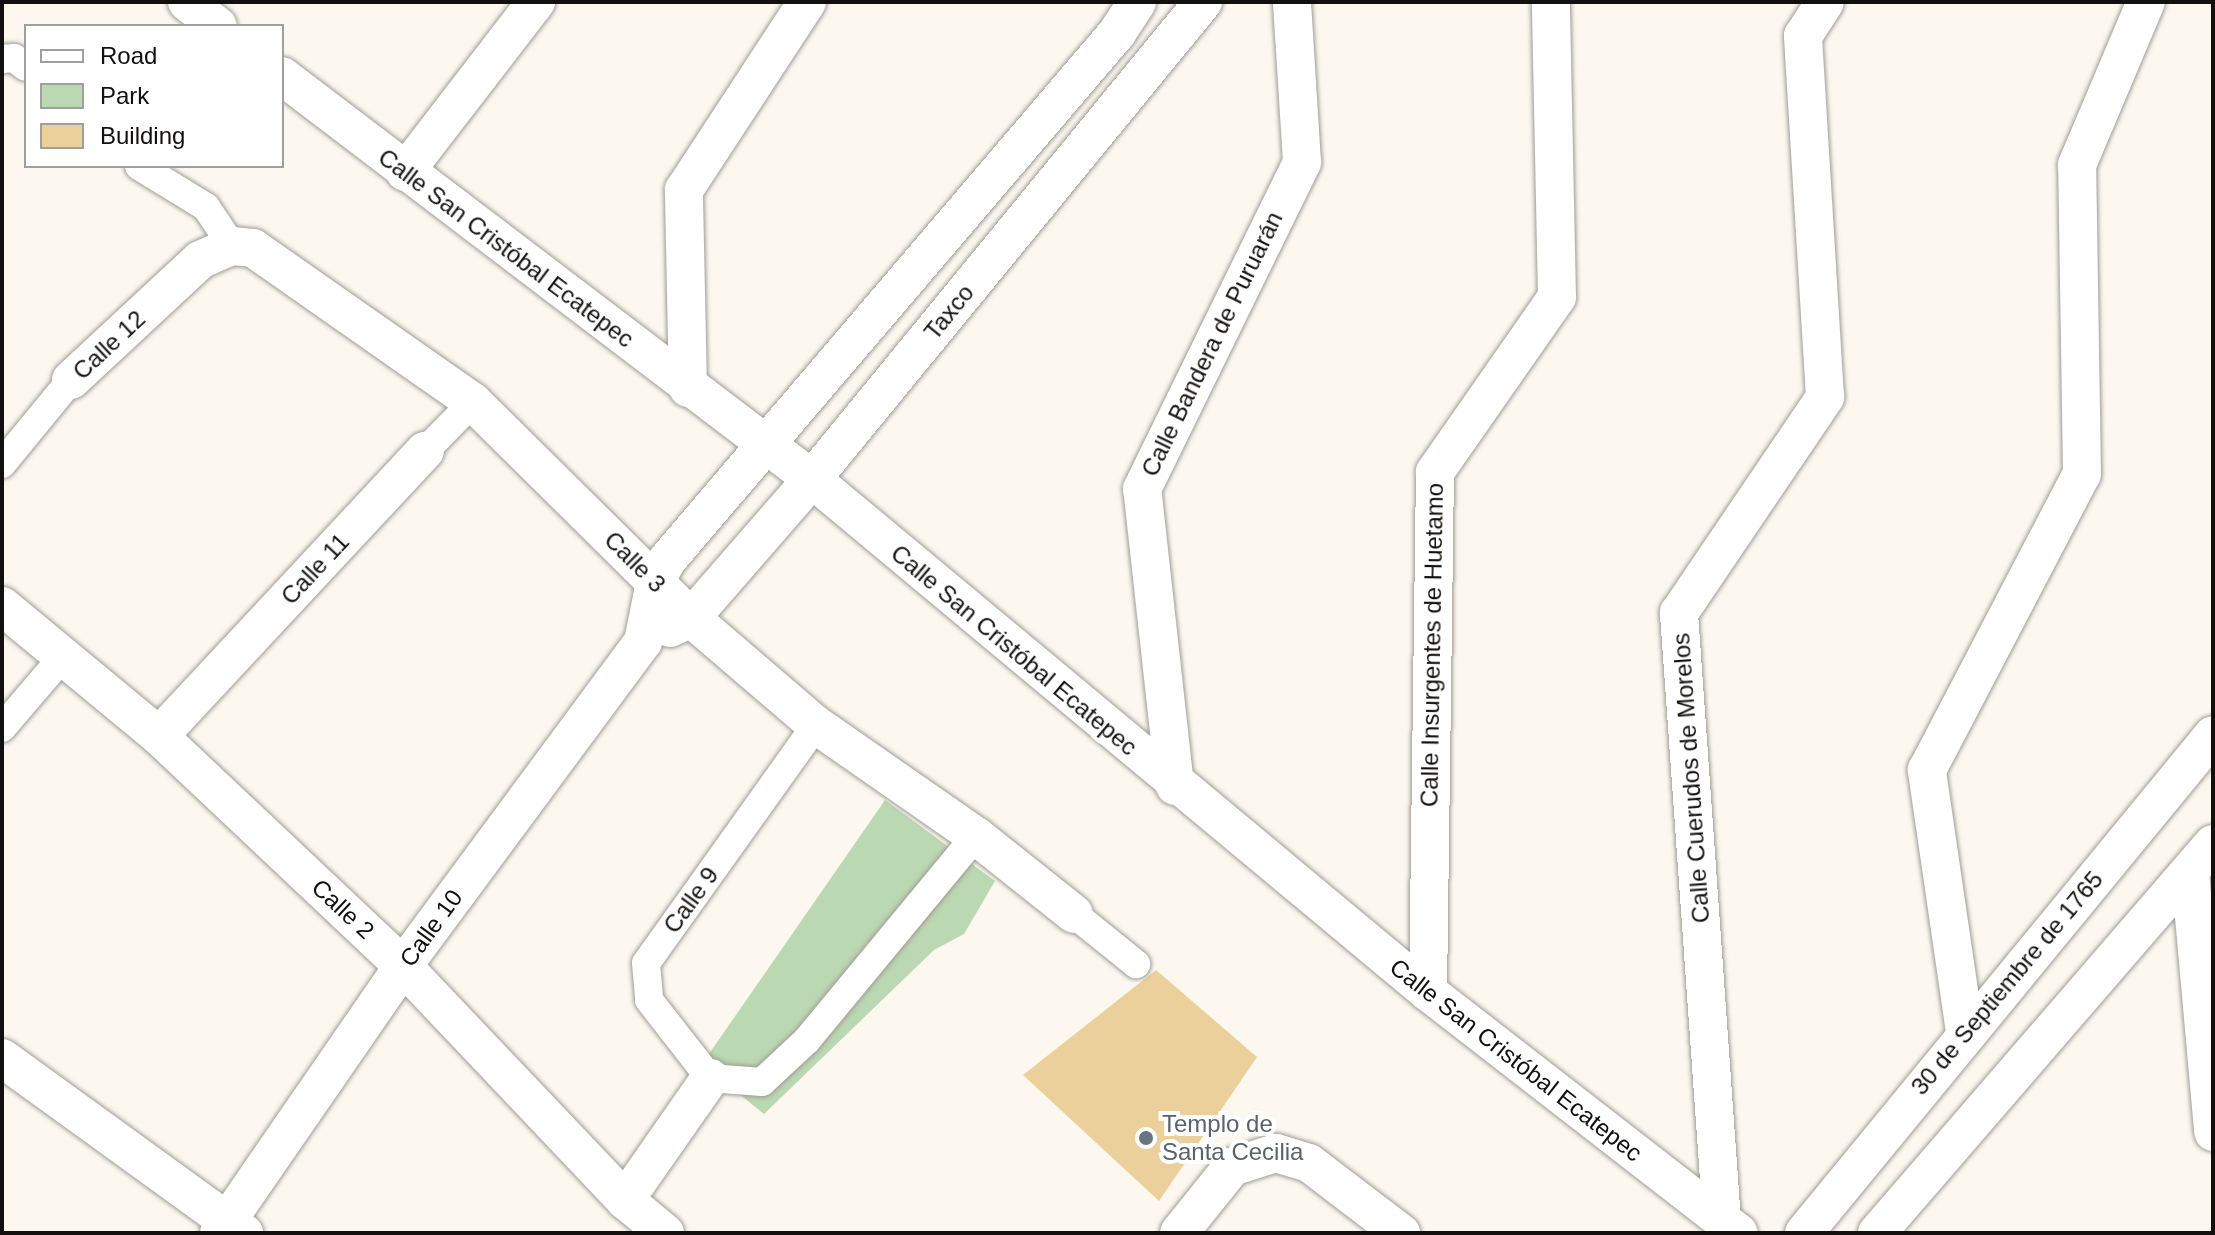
<!DOCTYPE html>
<html>
<head>
<meta charset="utf-8">
<style>
  body { margin:0 }
  #map { position:relative; width:2215px; height:1235px; overflow:hidden; background:#fcf8f0; font-family:Arial,sans-serif }
  div>[style] { position:absolute }
  .green>* { inset:0; background:#bad8b1 }
  .building>* { inset:0; background:#ecd09b }
  .roads { filter:drop-shadow(0 0 2px #a09c95) drop-shadow(0 0 2px #a09c95) }
  .pedestrian>* { height:28px; margin:-14px; padding:0 14px; transform-origin:14px; border-radius:14px; background:#fff }
  .minor>* { height:38px; margin:-19px; padding:0 19px; transform-origin:19px; border-radius:19px; background:#fff }
  .dots>* { width:22px; height:22px; translate:-50% -50%; box-sizing:border-box; border:4px solid #fff; border-radius:50% }
  span { translate:-50% -50%; white-space:nowrap; text-align:center; line-height:1.15; -webkit-text-stroke:8px #fff; paint-order:stroke }
  .street-label { font-size:24px; color:#12100e }
  .worship-label { font-size:24px; color:#5b616d }
  .left { translate:0 -50%; text-align:left }
  .frame { position:absolute; inset:0; border:4px solid #12100e; pointer-events:none }
  .legend { position:absolute; left:24px; top:24px; width:260px; height:144px; box-sizing:border-box; background:#fff; border:2px solid #a09f9f; margin:0; padding:10px 14px; list-style:none; font-size:24px; color:#12100e }
  .legend li { display:flex; align-items:center; gap:16px; height:40px }
  .legend b { width:40px; border:2px solid #a09f9f }
</style>
</head>
<body>
<div id="map">
  <div class="green">
    <i style="clip-path:polygon(885px 800px,995px 881px,964px 934px,934px 950px,764px 1114px,702px 1064px)"></i>
  </div>
  <div class="building">
    <i style="clip-path:polygon(1156px 970px,1257px 1057px,1159px 1201px,1023px 1075px)"></i>
  </div>
  <div class="roads">
    <div class="pedestrian">
      <i style="left:2px;top:59px;width:12px;rotate:-5deg"></i>
      <i style="left:14px;top:58px;width:15px;rotate:37deg"></i>
      <i style="left:139px;top:166px;width:79px;rotate:31.5deg"></i>
      <i style="left:206px;top:207px;width:47px;rotate:56.3deg"></i>
      <i style="left:425px;top:451px;width:69px;rotate:-45.6deg"></i>
      <i style="left:2px;top:464px;width:109px;rotate:-50.6deg"></i>
      <i style="left:816px;top:725px;width:292px;rotate:125.5deg"></i>
      <i style="left:646px;top:963px;width:37px;rotate:85deg"></i>
      <i style="left:649px;top:1000px;width:99px;rotate:52deg"></i>
      <i style="left:710px;top:1078px;width:52px;rotate:4.4deg"></i>
      <i style="left:762px;top:1082px;width:62px;rotate:-43deg"></i>
      <i style="left:807px;top:1040px;width:265px;rotate:-50.4deg"></i>
      <i style="left:2px;top:728px;width:89px;rotate:-49.5deg"></i>
      <i style="left:1074px;top:914px;width:80px;rotate:38.9deg"></i>
    </div>
    <div class="minor">
      <i style="left:187px;top:2px;width:39px;rotate:38deg"></i>
      <i style="left:282px;top:76px;width:666px;rotate:37.25deg"></i>
      <i style="left:812px;top:479px;width:802px;rotate:39.79deg"></i>
      <i style="left:1428px;top:992px;width:393px;rotate:37.8deg"></i>
      <i style="left:405px;top:172px;width:215px;rotate:-52.4deg"></i>
      <i style="left:71px;top:380px;width:176px;rotate:-42.9deg"></i>
      <i style="left:200px;top:260px;width:35px;rotate:-24deg"></i>
      <i style="left:232px;top:246px;width:21px;rotate:5deg"></i>
      <i style="left:253px;top:248px;width:269px;rotate:35deg"></i>
      <i style="left:473px;top:402px;width:307px;rotate:44.7deg"></i>
      <i style="left:691px;top:618px;width:165px;rotate:40.6deg"></i>
      <i style="left:816px;top:725px;width:195px;rotate:34.8deg"></i>
      <i style="left:976px;top:836px;width:125px;rotate:38.5deg"></i>
      <i style="left:688px;top:388px;width:198px;rotate:-91.2deg"></i>
      <i style="left:684px;top:190px;width:225px;rotate:-56.8deg"></i>
      <i style="left:2px;top:606px;width:204px;rotate:39.6deg"></i>
      <i style="left:159px;top:736px;width:335px;rotate:43.3deg"></i>
      <i style="left:403px;top:966px;width:323px;rotate:46.5deg"></i>
      <i style="left:625px;top:1200px;width:52px;rotate:39.5deg"></i>
      <i style="left:670px;top:628px;width:23px;rotate:-25deg"></i>
      <i style="left:691px;top:618px;width:184px;rotate:-49deg"></i>
      <i style="left:812px;top:479px;width:617px;rotate:-50.66deg"></i>
      <i style="left:159px;top:736px;width:390px;rotate:-47deg"></i>
      <i style="left:1175px;top:786px;width:299px;rotate:-96.3deg"></i>
      <i style="left:1142px;top:489px;width:364px;rotate:-63.9deg"></i>
      <i style="left:1302px;top:162px;width:160px;rotate:-93.6deg"></i>
      <i style="left:2190px;top:872px;width:261px;rotate:84.9deg"></i>
      <i style="left:1428px;top:992px;width:520px;rotate:-89.23deg"></i>
      <i style="left:1435px;top:472px;width:213px;rotate:-55.1deg"></i>
      <i style="left:1557px;top:297px;width:295px;rotate:-91.2deg"></i>
      <i style="left:1965px;top:1032px;width:265px;rotate:-98.3deg"></i>
      <i style="left:1927px;top:770px;width:334px;rotate:-62.4deg"></i>
      <i style="left:2082px;top:474px;width:309px;rotate:-90.9deg"></i>
      <i style="left:2077px;top:165px;width:177px;rotate:-67.1deg"></i>
      <i style="left:2px;top:1058px;width:299px;rotate:35.9deg"></i>
      <i style="left:625px;top:1200px;width:149px;rotate:-55.1deg"></i>
      <i style="left:1722px;top:1221px;width:610px;rotate:-94.05deg"></i>
      <i style="left:1679px;top:613px;width:261px;rotate:-55.9deg"></i>
      <i style="left:1825px;top:397px;width:362px;rotate:-93.5deg"></i>
      <i style="left:1803px;top:36px;width:40px;rotate:-57.1deg"></i>
      <i style="left:219px;top:1233px;width:324px;rotate:-55.4deg"></i>
      <i style="left:403px;top:966px;width:403px;rotate:-53.5deg"></i>
      <i style="left:643px;top:642px;width:61px;rotate:-78.7deg"></i>
      <i style="left:655px;top:582px;width:26px;rotate:-61deg"></i>
      <i style="left:668px;top:559px;width:692px;rotate:-49.52deg"></i>
      <i style="left:1117px;top:33px;width:37px;rotate:-57deg"></i>
      <i style="left:1179px;top:1233px;width:85px;rotate:-51.2deg"></i>
      <i style="left:1232px;top:1167px;width:46px;rotate:-17.7deg"></i>
      <i style="left:1276px;top:1153px;width:34px;rotate:17deg"></i>
      <i style="left:1309px;top:1163px;width:116px;rotate:37.3deg"></i>
      <i style="left:1804px;top:1233px;width:644px;rotate:-50.6deg"></i>
      <i style="left:1877px;top:1233px;width:514px;rotate:-49.18deg"></i>
    </div>
  </div>
  <div class="dots">
    <i style="left:1146px;top:1138px;background:#6b7280"></i>
  </div>
  <div class="street-label">
    <span style="left:506px;top:248px;rotate:37deg">Calle San Cristóbal Ecatepec</span>
    <span style="left:949px;top:312px;rotate:-51deg">Taxco</span>
    <span style="left:1212px;top:344px;rotate:-64deg">Calle Bandera de Puruarán</span>
    <span style="left:109px;top:345px;rotate:-43deg">Calle 12</span>
    <span style="left:635px;top:562px;rotate:45deg">Calle 3</span>
    <span style="left:315px;top:569px;rotate:-47deg">Calle 11</span>
    <span style="left:1432px;top:645px;rotate:-89deg">Calle Insurgentes de Huetamo</span>
    <span style="left:1014px;top:650px;rotate:40deg">Calle San Cristóbal Ecatepec</span>
    <span style="left:1691px;top:778px;rotate:-94deg">Calle Cuerudos de Morelos</span>
    <span style="left:691px;top:900px;rotate:-54deg">Calle 9</span>
    <span style="left:343px;top:909px;rotate:43deg">Calle 2</span>
    <span style="left:431px;top:928px;rotate:-54deg">Calle 10</span>
    <span style="left:2007px;top:983px;rotate:-50deg">30 de Septiembre de 1765</span>
    <span style="left:1516px;top:1060px;rotate:38deg">Calle San Cristóbal Ecatepec</span>
  </div>
  <div class="worship-label">
    <span class="left" style="left:1162px;top:1138px">Templo de<br>Santa Cecilia</span>
  </div>
  <div class="frame"></div>
  <ul class="legend">
  <li><b style="height:10px;background:#fff"></b>Road</li>
  <li><b style="height:22px;background:#bad8b1"></b>Park</li>
  <li><b style="height:22px;background:#ecd09b"></b>Building</li>
  </ul>
</div>
</body>
</html>
